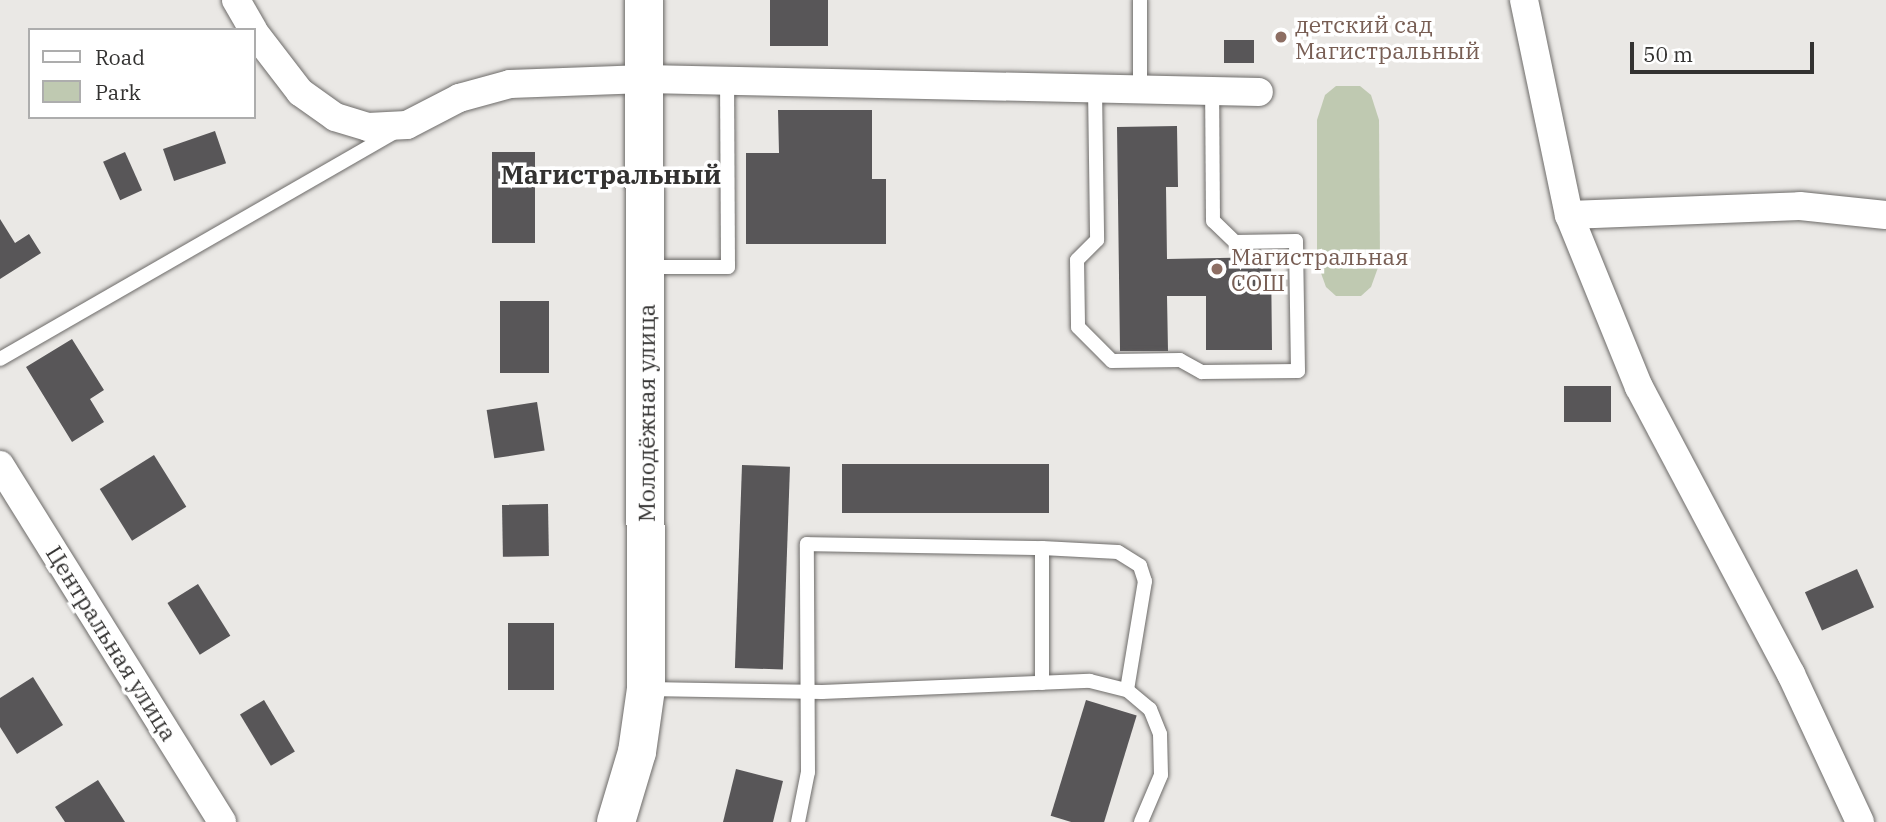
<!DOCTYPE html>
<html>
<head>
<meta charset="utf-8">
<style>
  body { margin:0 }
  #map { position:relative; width:1886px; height:822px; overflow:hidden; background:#eae8e5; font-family:"IBM Plex Serif",serif }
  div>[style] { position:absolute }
  .green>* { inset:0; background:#bfc9b1 }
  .building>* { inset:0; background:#585658; transform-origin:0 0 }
  .roads { filter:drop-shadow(0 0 2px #6d6b69) drop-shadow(0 0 2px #6d6b69) }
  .lane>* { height:14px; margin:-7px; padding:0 7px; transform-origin:7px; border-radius:7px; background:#fff }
  .street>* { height:28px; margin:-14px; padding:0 14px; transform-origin:14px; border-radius:14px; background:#fff }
  .secondary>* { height:38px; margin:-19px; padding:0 19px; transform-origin:19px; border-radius:19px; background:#fff }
  .dots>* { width:19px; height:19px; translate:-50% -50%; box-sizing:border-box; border:4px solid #fff; border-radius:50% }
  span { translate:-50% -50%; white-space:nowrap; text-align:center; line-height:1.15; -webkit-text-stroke:7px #fff; paint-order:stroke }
  .education-label { font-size:23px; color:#785e54 }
  .left { translate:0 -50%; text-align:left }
  .street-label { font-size:23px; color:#333231 }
  .quarter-label { font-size:26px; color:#333231; font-weight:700 }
  .legend { position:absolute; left:28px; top:28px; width:228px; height:91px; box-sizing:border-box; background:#fff; border:2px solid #adadad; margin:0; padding:9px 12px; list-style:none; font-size:21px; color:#333231 }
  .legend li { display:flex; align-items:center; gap:14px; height:35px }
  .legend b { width:35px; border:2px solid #adadad }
  .scale { position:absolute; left:1630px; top:42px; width:184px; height:32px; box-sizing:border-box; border:4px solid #333231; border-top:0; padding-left:9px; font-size:21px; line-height:24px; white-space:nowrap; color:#333231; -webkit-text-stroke:5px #fff; paint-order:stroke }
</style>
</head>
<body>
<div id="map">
  <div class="green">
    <i style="clip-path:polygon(1336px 86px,1360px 86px,1371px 95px,1379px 120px,1380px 262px,1371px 287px,1361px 296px,1336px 296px,1326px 287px,1317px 262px,1317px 120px,1325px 95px)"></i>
  </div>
  <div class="building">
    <i style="left:770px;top:0;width:58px;height:46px"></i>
    <i style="left:1254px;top:40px;width:23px;height:30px;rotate:90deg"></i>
    <i style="clip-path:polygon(778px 110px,872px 110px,872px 179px,886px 179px,886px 244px,746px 244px,746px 153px,779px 153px)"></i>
    <i style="clip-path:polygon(1177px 126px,1178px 187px,1166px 187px,1167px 259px,1271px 257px,1272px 350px,1206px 350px,1206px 296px,1167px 296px,1168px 351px,1120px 351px,1117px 127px)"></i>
    <i style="left:215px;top:131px;width:34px;height:55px;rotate:71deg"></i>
    <i style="left:125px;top:152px;width:42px;height:24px;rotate:66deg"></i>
    <i style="left:492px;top:152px;width:43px;height:91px"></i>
    <i style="clip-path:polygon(0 219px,15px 243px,29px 234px,41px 253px,0 279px)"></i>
    <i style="left:500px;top:301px;width:49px;height:72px"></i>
    <i style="clip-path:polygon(72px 339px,104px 390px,90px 399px,104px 422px,72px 442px,26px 367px)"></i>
    <i style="left:1564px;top:386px;width:47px;height:36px"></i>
    <i style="left:537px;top:402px;width:49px;height:51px;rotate:81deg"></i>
    <i style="left:154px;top:455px;width:61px;height:64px;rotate:58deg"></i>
    <i style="left:842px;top:464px;width:207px;height:49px"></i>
    <i style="left:742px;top:465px;width:48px;height:203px;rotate:2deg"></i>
    <i style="left:548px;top:504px;width:52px;height:46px;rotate:89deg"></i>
    <i style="left:1857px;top:569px;width:42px;height:57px;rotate:66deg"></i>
    <i style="left:198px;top:584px;width:61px;height:36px;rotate:58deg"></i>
    <i style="left:508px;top:623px;width:46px;height:67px"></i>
    <i style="clip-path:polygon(33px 677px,63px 725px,17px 754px,0 727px,0 698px)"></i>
    <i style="left:264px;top:700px;width:60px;height:28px;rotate:59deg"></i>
    <i style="left:1086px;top:700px;width:53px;height:121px;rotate:17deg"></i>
    <i style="clip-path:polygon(736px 769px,783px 781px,773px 822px,723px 822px)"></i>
    <i style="clip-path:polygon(98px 780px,125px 822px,65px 822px,55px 807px)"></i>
  </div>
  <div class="roads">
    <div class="lane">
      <i style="left:1095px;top:88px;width:152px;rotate:89.2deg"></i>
      <i style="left:1097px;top:240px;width:28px;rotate:135deg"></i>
      <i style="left:1077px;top:260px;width:67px;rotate:89.1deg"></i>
      <i style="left:1078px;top:327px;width:48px;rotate:45deg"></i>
      <i style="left:1112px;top:361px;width:68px;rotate:-0.8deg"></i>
      <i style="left:1180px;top:360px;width:25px;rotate:29deg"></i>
      <i style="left:1202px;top:372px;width:96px;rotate:-0.6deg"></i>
      <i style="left:1298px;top:371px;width:130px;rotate:-90.9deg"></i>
      <i style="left:1296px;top:241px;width:61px;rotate:179.1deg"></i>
      <i style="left:1235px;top:242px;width:30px;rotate:-136deg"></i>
      <i style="left:1213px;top:221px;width:130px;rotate:-90.4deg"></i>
      <i style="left:1140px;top:89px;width:89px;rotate:-90deg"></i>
      <i style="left:647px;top:267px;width:81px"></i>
      <i style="left:728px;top:267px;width:186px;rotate:-90.3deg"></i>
      <i style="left:0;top:359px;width:458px;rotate:-29.9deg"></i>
      <i style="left:1042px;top:548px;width:76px;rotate:3deg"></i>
      <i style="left:1118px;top:552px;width:26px;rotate:32deg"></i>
      <i style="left:1140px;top:566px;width:16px;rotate:72deg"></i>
      <i style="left:1145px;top:581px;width:110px;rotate:99.4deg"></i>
      <i style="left:647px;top:689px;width:175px;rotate:1deg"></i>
      <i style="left:822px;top:692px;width:268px;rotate:-2.4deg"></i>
      <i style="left:1090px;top:681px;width:38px;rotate:14deg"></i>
      <i style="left:1127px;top:690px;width:30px;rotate:40deg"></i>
      <i style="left:1150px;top:709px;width:27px;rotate:68deg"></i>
      <i style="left:1160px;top:734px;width:41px;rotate:88.6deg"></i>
      <i style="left:1161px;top:775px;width:51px;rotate:113.1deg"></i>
      <i style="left:798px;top:822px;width:51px;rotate:-78.7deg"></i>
      <i style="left:808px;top:772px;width:228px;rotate:-90.3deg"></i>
      <i style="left:807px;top:544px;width:235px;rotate:1deg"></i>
      <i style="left:1042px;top:548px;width:135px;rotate:90deg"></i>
    </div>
    <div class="street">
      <i style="left:236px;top:0;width:34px;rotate:60deg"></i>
      <i style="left:1524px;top:0;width:220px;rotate:78.2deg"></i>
      <i style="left:1569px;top:215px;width:186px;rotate:67.9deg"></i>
      <i style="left:1639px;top:387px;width:325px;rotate:62.1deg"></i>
      <i style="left:1791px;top:674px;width:163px;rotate:65deg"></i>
      <i style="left:254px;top:32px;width:76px;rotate:52.5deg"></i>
      <i style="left:300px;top:92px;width:43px;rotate:35.5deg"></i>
      <i style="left:335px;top:117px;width:34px;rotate:17deg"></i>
      <i style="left:368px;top:127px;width:39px;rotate:-3deg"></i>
      <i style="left:407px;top:125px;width:59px;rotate:-27.4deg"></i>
      <i style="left:459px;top:98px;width:53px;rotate:-15.4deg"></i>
      <i style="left:510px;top:84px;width:135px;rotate:-2.1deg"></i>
      <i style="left:645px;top:79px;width:614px;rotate:1.21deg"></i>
      <i style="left:1569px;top:215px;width:231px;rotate:-2.2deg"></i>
      <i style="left:1800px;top:206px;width:86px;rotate:6deg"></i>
      <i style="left:0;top:465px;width:420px;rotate:58.1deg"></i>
    </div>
    <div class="secondary">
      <i style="left:616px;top:822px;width:73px;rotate:-73.3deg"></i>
      <i style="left:637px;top:752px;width:64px;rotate:-81.9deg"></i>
      <i style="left:646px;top:689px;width:689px;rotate:-90.17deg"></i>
    </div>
  </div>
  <div class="dots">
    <i style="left:1281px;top:37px;background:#8d6e63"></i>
    <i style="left:1217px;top:269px;background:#8d6e63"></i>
  </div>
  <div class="education-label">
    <span class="left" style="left:1295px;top:37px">детский сад<br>Магистральный</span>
    <span class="left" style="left:1231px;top:269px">Магистральная<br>СОШ</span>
  </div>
  <div class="street-label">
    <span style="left:646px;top:413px;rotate:-90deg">Молодёжная улица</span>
    <span style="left:112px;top:643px;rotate:58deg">Центральная улица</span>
  </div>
  <div class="quarter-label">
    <span style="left:611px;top:175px">Магистральный</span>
  </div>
  <ul class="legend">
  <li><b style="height:9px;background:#fff"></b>Road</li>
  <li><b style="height:19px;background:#bfc9b1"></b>Park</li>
  </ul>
  <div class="scale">50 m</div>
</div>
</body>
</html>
